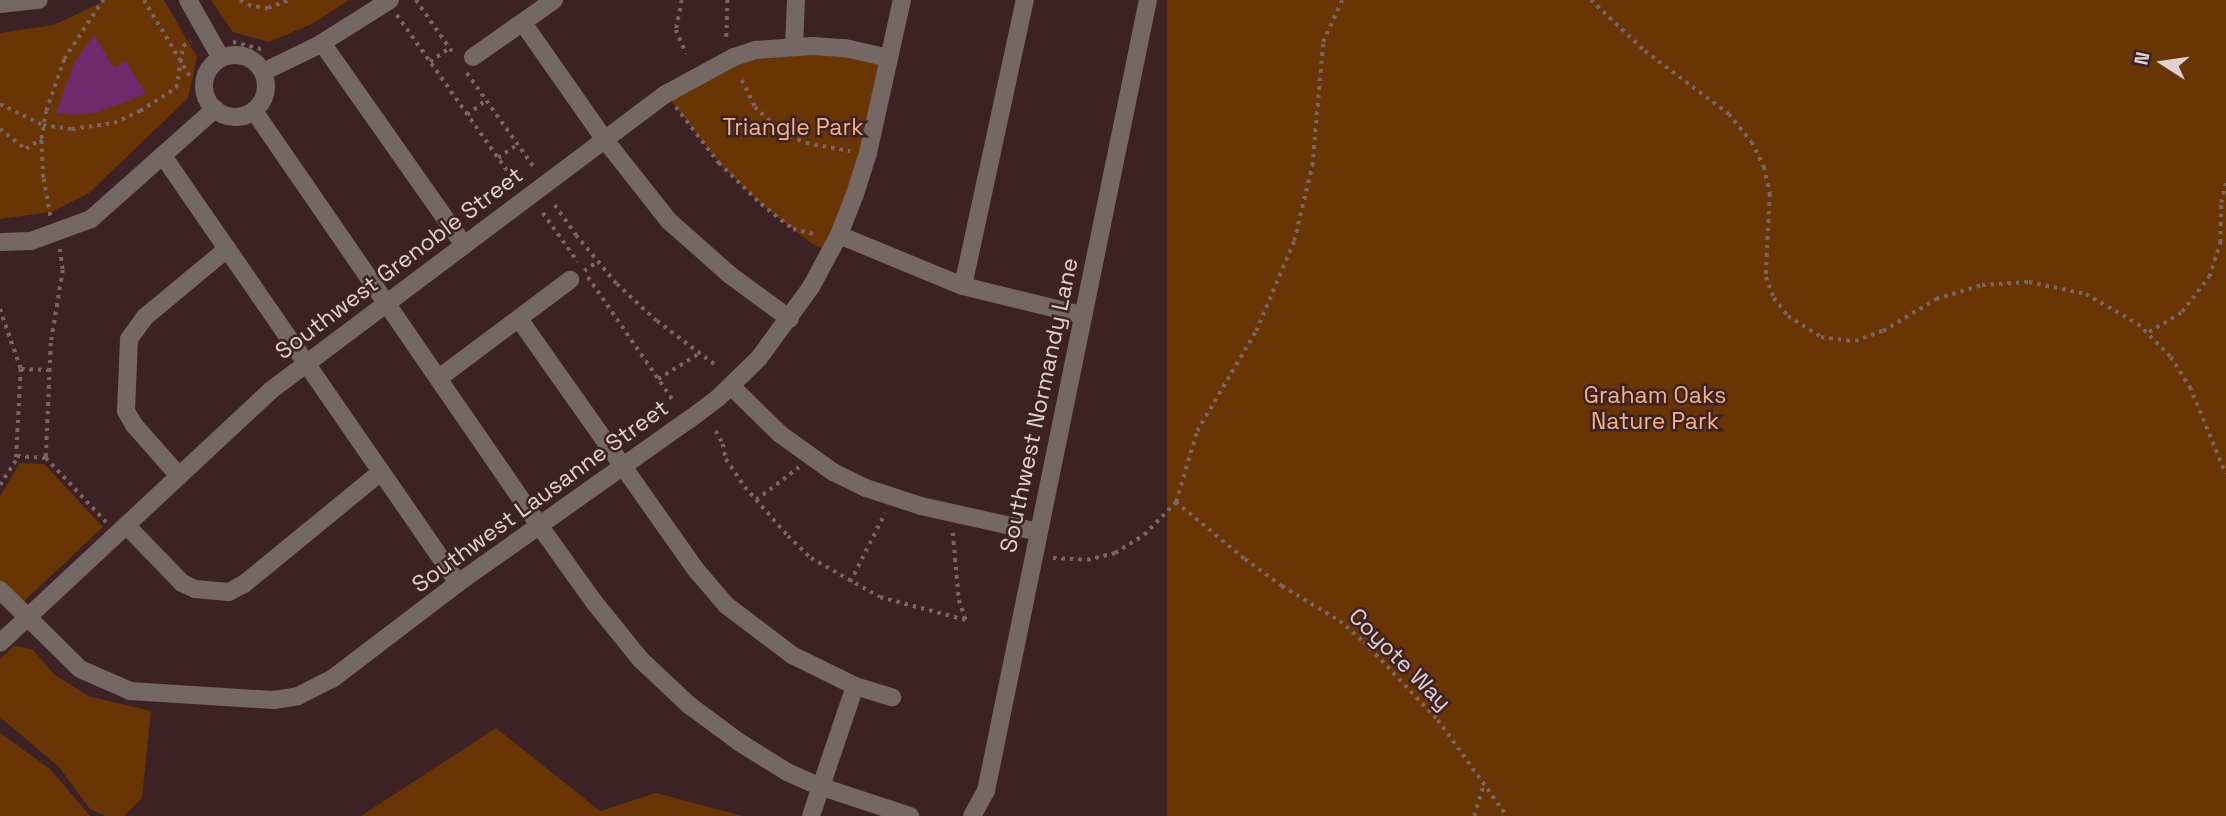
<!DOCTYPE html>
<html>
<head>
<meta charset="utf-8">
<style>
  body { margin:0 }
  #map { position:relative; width:2226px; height:816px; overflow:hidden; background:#3c2225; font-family:"Space Grotesk",sans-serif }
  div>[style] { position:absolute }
  .green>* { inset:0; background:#6a3504; transform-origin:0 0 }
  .water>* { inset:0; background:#70296a }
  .path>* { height:3.5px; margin-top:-1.75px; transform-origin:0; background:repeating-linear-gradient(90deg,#7b6466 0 3.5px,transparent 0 8.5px) }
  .minor>* { height:18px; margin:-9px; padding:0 9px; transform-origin:9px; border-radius:9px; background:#746764 }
  .minor>.ring { margin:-9px; padding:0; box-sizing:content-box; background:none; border:18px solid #746764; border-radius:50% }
  span { translate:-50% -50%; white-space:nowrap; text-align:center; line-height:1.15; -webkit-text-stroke:5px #3c2225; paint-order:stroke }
  .park-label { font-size:23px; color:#f4b386 }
  .street-label { font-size:23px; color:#e2d0d1 }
  .north { position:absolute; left:2128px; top:28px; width:70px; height:70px; -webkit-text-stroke:5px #3c2225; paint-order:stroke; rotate:282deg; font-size:19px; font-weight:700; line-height:28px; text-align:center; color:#e2d0d1 }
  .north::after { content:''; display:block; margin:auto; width:24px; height:32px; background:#e2d0d1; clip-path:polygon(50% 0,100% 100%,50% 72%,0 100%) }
</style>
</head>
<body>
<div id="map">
  <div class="green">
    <i style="clip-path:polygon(106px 0,164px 0,197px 57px,188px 98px,89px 193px,51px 212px,0 219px,0 33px,54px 25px)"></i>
    <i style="clip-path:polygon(211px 0,349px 0,312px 24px,269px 42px,233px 32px)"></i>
    <i style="left:1167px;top:0;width:1059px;height:833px"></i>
    <i style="clip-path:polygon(756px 50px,889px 58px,830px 252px,811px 243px,761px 204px,719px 163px,666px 94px)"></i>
    <i style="clip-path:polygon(20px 463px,44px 464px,103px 527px,21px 604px,0 585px,0 496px)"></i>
    <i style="clip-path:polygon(14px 646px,32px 649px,55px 675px,88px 696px,151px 711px,142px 798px,124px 816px,106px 816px,90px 809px,59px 767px,0 717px,0 659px)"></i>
    <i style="clip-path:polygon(496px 728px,600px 811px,656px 793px,743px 816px,361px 816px)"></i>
    <i style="clip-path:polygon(0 733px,50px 769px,90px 816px,0 816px)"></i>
  </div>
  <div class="water">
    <i style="clip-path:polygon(94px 35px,114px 68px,126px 61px,146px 94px,96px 113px,74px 115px,56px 113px,74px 63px)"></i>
  </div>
  <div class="path">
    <i style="left:144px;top:0;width:91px;rotate:58.9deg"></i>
    <i style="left:240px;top:0;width:9px;rotate:32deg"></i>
    <i style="left:248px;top:5px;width:20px;rotate:9deg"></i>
    <i style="left:268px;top:8px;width:23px;rotate:-20deg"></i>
    <i style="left:416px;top:0;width:68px;rotate:55.1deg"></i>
    <i style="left:682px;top:0;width:31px;rotate:101deg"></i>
    <i style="left:676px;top:30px;width:26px;rotate:67deg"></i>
    <i style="left:1591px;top:0;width:74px;rotate:43.4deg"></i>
    <i style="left:1645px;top:51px;width:105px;rotate:36.9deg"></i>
    <i style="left:1729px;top:114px;width:36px;rotate:51deg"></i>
    <i style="left:1752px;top:142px;width:28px;rotate:64deg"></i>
    <i style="left:1764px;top:167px;width:28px;rotate:77deg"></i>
    <i style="left:1770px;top:194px;width:83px;rotate:92.8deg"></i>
    <i style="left:1766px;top:277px;width:22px;rotate:69deg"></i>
    <i style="left:1774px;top:298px;width:23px;rotate:52deg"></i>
    <i style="left:1788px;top:316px;width:39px;rotate:32deg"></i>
    <i style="left:1821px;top:337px;width:34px;rotate:7deg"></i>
    <i style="left:1855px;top:341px;width:30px;rotate:-20deg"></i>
    <i style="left:1883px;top:331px;width:62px;rotate:-31.1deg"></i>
    <i style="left:1936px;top:299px;width:48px;rotate:-16.9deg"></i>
    <i style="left:1982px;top:285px;width:47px;rotate:-3.7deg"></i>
    <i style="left:2029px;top:282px;width:58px;rotate:11.9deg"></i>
    <i style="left:2086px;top:294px;width:60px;rotate:30deg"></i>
    <i style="left:2138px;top:324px;width:47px;rotate:45deg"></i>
    <i style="left:2171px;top:357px;width:36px;rotate:58deg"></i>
    <i style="left:2190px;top:387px;width:94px;rotate:67.5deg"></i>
    <i style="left:397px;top:15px;width:206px;rotate:54.7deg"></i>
    <i style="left:726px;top:37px;width:37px;rotate:-88deg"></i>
    <i style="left:233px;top:42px;width:34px;rotate:14deg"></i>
    <i style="left:430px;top:62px;width:24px;rotate:-36deg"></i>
    <i style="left:467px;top:73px;width:119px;rotate:54.6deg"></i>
    <i style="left:742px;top:80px;width:30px;rotate:64deg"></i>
    <i style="left:755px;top:107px;width:37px;rotate:43deg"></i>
    <i style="left:782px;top:132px;width:26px;rotate:25deg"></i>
    <i style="left:806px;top:143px;width:45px;rotate:10.3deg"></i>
    <i style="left:0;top:104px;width:48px;rotate:26deg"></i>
    <i style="left:43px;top:125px;width:29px;rotate:8deg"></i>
    <i style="left:72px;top:129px;width:42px;rotate:-8.1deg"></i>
    <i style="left:114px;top:123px;width:29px;rotate:-25deg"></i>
    <i style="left:140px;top:111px;width:43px;rotate:-32.6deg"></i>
    <i style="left:176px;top:88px;width:43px;rotate:-80.5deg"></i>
    <i style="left:183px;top:46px;width:9px;rotate:-32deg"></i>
    <i style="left:676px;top:107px;width:71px;rotate:52.5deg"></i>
    <i style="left:719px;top:163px;width:59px;rotate:44.3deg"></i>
    <i style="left:761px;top:204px;width:41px;rotate:38deg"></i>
    <i style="left:793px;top:229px;width:22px;rotate:13deg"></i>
    <i style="left:467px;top:115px;width:24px;rotate:-38deg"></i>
    <i style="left:0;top:129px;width:33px;rotate:38deg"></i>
    <i style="left:26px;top:149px;width:18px;rotate:-34deg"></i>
    <i style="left:498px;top:158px;width:24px;rotate:-35deg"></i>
    <i style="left:555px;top:205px;width:37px;rotate:55deg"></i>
    <i style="left:576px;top:235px;width:64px;rotate:50.1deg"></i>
    <i style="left:617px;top:284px;width:54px;rotate:42.8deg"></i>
    <i style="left:657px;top:321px;width:76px;rotate:37deg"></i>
    <i style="left:543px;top:213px;width:60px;rotate:54.5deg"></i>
    <i style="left:50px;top:216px;width:39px;rotate:-100deg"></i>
    <i style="left:43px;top:178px;width:39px;rotate:-93deg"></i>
    <i style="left:41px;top:139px;width:28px;rotate:-80deg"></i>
    <i style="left:46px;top:111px;width:55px;rotate:-70.9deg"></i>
    <i style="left:64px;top:59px;width:71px;rotate:-56.5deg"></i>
    <i style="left:60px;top:249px;width:21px;rotate:82deg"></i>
    <i style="left:63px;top:270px;width:74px;rotate:99.3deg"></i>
    <i style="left:51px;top:343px;width:115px;rotate:92.5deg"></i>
    <i style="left:46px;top:458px;width:88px;rotate:46.8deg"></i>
    <i style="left:584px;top:271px;width:16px;rotate:-35deg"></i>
    <i style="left:588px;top:277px;width:153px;rotate:55.4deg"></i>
    <i style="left:0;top:309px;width:64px;rotate:70.7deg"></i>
    <i style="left:21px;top:369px;width:92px;rotate:93.1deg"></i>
    <i style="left:16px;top:461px;width:30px;rotate:123deg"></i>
    <i style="left:2149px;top:332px;width:39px;rotate:-31deg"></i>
    <i style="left:2182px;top:312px;width:44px;rotate:-52.4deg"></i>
    <i style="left:2209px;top:277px;width:36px;rotate:-72deg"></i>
    <i style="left:2220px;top:243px;width:40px;rotate:-88.6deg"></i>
    <i style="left:2221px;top:203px;width:22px;rotate:-77deg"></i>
    <i style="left:21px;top:369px;width:29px;rotate:2deg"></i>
    <i style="left:658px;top:379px;width:49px;rotate:-31.8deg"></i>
    <i style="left:716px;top:431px;width:15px;rotate:62deg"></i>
    <i style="left:723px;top:444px;width:15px;rotate:79deg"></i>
    <i style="left:726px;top:459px;width:34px;rotate:56deg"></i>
    <i style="left:745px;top:487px;width:65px;rotate:48.7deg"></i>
    <i style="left:788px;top:536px;width:32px;rotate:44deg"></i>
    <i style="left:811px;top:558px;width:79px;rotate:29.5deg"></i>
    <i style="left:880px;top:597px;width:89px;rotate:15deg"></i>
    <i style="left:17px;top:456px;width:29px;rotate:4deg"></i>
    <i style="left:756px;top:500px;width:54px;rotate:-37.5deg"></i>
    <i style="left:1176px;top:502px;width:89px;rotate:39.6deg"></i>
    <i style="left:1245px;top:559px;width:46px;rotate:36.1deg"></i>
    <i style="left:1282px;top:586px;width:68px;rotate:31.1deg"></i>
    <i style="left:1340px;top:621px;width:32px;rotate:41deg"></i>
    <i style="left:1364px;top:642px;width:108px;rotate:46.5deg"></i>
    <i style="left:1438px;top:720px;width:118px;rotate:54.3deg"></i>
    <i style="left:953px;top:533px;width:67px;rotate:84.9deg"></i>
    <i style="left:959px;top:600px;width:21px;rotate:71deg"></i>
    <i style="left:1053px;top:558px;width:34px;rotate:3deg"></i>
    <i style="left:1087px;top:560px;width:29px;rotate:-14deg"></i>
    <i style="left:1115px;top:553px;width:34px;rotate:-32deg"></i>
    <i style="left:1144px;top:535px;width:46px;rotate:-45.9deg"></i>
    <i style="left:1176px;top:502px;width:74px;rotate:-73.5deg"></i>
    <i style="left:1197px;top:431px;width:116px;rotate:-59.5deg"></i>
    <i style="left:1256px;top:331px;width:98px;rotate:-67.1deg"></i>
    <i style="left:1294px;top:241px;width:77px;rotate:-76.5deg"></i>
    <i style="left:1312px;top:166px;width:124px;rotate:-84.9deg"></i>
    <i style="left:1323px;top:42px;width:46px;rotate:-65.7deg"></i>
    <i style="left:850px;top:582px;width:77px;rotate:-63.1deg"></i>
    <i style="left:1474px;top:816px;width:31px;rotate:-73deg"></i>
  </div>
  <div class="minor">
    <i style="left:188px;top:0;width:67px;rotate:60.4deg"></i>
    <i style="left:0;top:4px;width:39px;rotate:-6deg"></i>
    <i style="left:523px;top:23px;width:143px;rotate:55deg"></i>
    <i style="left:605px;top:140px;width:103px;rotate:51.7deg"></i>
    <i style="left:669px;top:221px;width:81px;rotate:41.5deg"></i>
    <i style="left:730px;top:275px;width:74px;rotate:36.3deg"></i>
    <i style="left:322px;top:43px;width:247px;rotate:54.9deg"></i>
    <i style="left:794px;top:47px;width:47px;rotate:-87.6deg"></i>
    <i class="ring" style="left:204px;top:55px;width:44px;height:44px"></i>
    <i style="left:473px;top:57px;width:99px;rotate:-35.1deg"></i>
    <i style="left:263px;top:72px;width:60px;rotate:-25.7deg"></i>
    <i style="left:317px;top:46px;width:86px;rotate:-32.2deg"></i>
    <i style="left:254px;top:111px;width:503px;rotate:55.46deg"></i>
    <i style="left:539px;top:525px;width:95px;rotate:54.5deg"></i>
    <i style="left:594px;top:602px;width:75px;rotate:51deg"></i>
    <i style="left:641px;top:660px;width:66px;rotate:43.2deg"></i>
    <i style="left:689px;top:705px;width:62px;rotate:36.5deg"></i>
    <i style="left:739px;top:742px;width:57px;rotate:32deg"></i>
    <i style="left:787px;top:772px;width:35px;rotate:24deg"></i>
    <i style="left:819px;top:786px;width:96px;rotate:18.2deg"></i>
    <i style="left:163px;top:156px;width:519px;rotate:55.36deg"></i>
    <i style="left:839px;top:235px;width:134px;rotate:22.4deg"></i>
    <i style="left:963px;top:286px;width:122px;rotate:13.7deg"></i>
    <i style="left:0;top:242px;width:31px;rotate:-2deg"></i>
    <i style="left:31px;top:241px;width:64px;rotate:-20.1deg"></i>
    <i style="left:91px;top:219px;width:166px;rotate:-41.6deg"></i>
    <i style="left:963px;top:286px;width:293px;rotate:-77.8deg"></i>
    <i style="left:519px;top:319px;width:309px;rotate:54.8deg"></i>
    <i style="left:697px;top:571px;width:45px;rotate:49.5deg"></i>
    <i style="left:726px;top:605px;width:83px;rotate:37.1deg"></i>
    <i style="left:792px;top:655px;width:70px;rotate:26.2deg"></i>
    <i style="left:855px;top:686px;width:39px;rotate:17deg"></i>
    <i style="left:439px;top:378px;width:164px;rotate:-36.8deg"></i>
    <i style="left:731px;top:386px;width:69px;rotate:44.4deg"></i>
    <i style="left:780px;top:434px;width:65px;rotate:35.6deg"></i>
    <i style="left:833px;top:472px;width:37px;rotate:26deg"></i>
    <i style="left:866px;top:488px;width:58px;rotate:18.1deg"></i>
    <i style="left:921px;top:506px;width:120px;rotate:12.5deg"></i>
    <i style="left:179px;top:476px;width:68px;rotate:-131.4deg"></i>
    <i style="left:134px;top:425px;width:16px;rotate:-120deg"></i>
    <i style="left:126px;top:411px;width:72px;rotate:-87.6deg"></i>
    <i style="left:129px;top:339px;width:27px;rotate:-54deg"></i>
    <i style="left:145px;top:317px;width:107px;rotate:-39.7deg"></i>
    <i style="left:127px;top:526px;width:79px;rotate:46deg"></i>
    <i style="left:182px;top:583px;width:14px;rotate:25deg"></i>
    <i style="left:195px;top:589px;width:34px;rotate:5deg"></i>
    <i style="left:229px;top:592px;width:17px;rotate:-28deg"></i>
    <i style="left:244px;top:584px;width:177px;rotate:-39.3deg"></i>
    <i style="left:0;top:590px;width:112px;rotate:44.6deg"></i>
    <i style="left:80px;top:669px;width:55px;rotate:23.7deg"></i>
    <i style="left:130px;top:691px;width:144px;rotate:3.6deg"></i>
    <i style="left:274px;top:700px;width:24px;rotate:-9deg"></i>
    <i style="left:298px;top:696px;width:38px;rotate:-27deg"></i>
    <i style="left:332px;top:679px;width:158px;rotate:-37.3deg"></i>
    <i style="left:458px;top:583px;width:284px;rotate:-35.3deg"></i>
    <i style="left:690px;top:419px;width:36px;rotate:-37deg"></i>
    <i style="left:719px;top:397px;width:56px;rotate:-44.3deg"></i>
    <i style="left:759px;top:358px;width:88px;rotate:-53.8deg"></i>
    <i style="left:811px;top:287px;width:59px;rotate:-61.7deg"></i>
    <i style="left:839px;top:235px;width:44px;rotate:-68.7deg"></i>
    <i style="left:855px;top:194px;width:43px;rotate:-72.4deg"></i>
    <i style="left:868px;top:153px;width:157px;rotate:-77.5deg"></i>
    <i style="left:0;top:643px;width:369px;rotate:-43deg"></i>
    <i style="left:270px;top:391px;width:495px;rotate:-36.9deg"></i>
    <i style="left:666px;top:94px;width:77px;rotate:-28.6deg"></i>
    <i style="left:734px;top:57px;width:23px;rotate:-18deg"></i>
    <i style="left:756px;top:50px;width:57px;rotate:-4deg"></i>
    <i style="left:813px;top:46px;width:32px;rotate:4deg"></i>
    <i style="left:845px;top:48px;width:45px;rotate:12.8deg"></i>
    <i style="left:811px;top:816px;width:137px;rotate:-71.3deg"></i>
    <i style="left:972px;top:816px;width:29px;rotate:-61deg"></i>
    <i style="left:986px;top:791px;width:807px;rotate:-78.43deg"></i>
  </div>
  <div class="park-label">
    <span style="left:793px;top:127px">Triangle Park</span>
    <span style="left:1655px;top:408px">Graham Oaks<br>Nature Park</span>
  </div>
  <div class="street-label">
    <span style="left:399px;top:263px;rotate:-37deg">Southwest Grenoble Street</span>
    <span style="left:1039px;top:405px;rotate:-78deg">Southwest Normandy Lane</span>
    <span style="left:540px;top:496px;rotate:-36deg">Southwest Lausanne Street</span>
    <span style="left:1400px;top:659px;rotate:45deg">Coyote Way</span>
  </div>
  <div class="north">N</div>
</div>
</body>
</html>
